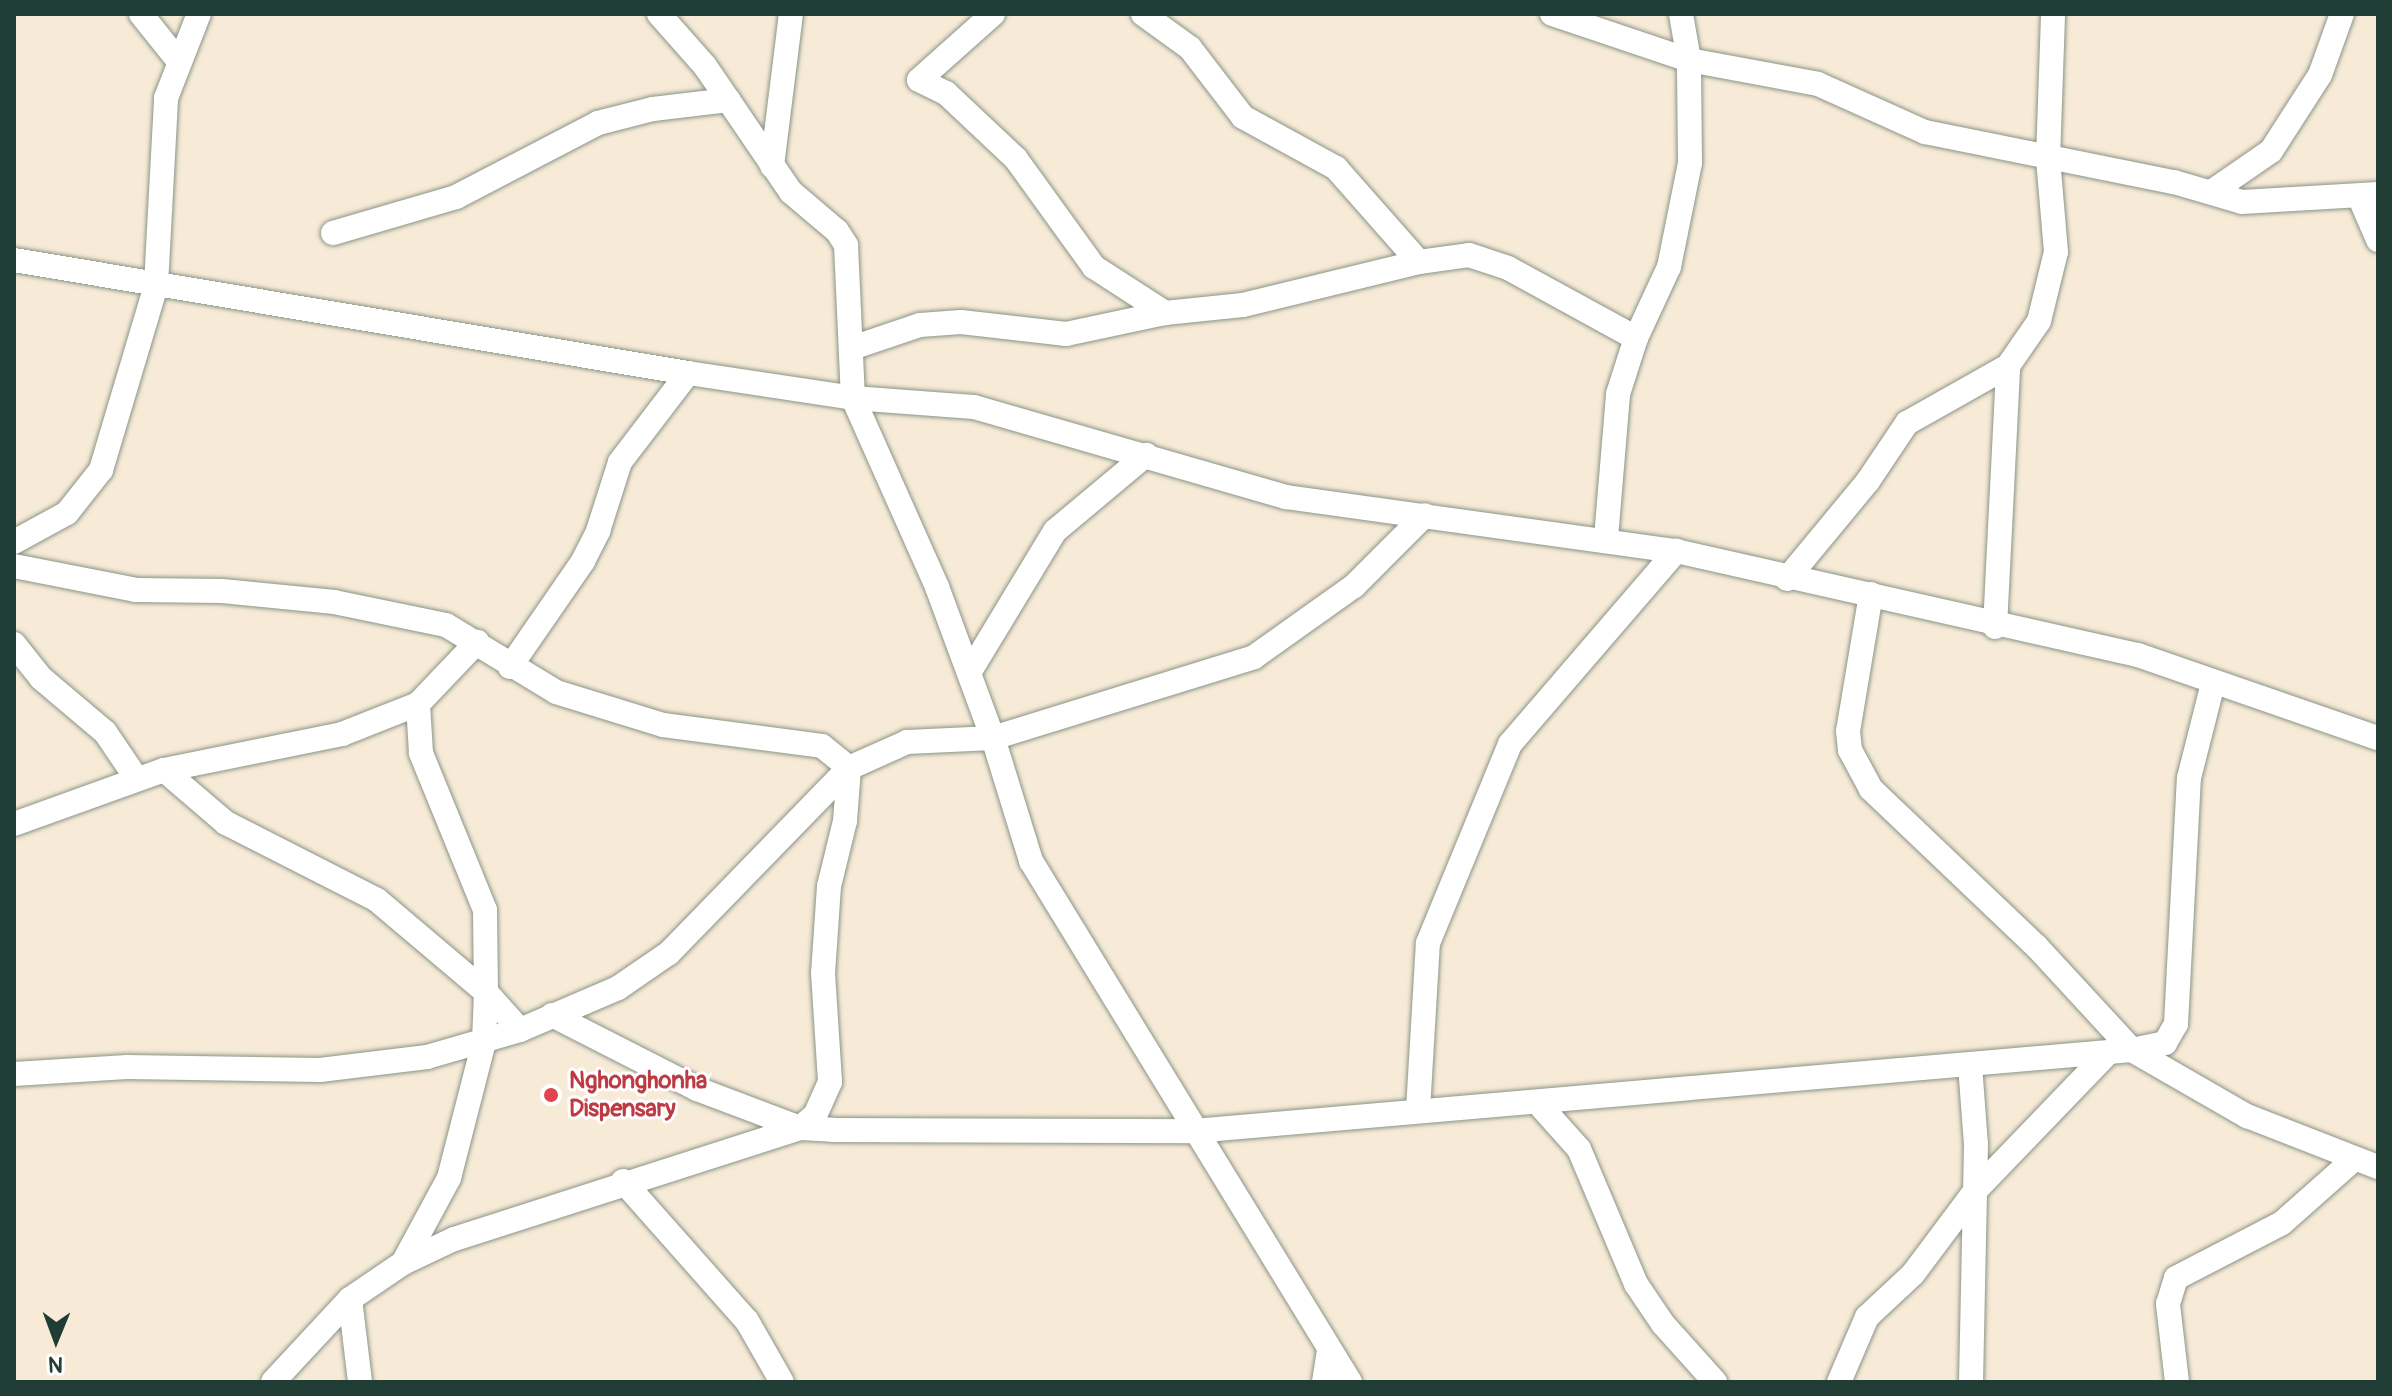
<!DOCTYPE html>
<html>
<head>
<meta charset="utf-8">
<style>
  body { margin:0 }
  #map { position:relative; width:2392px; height:1396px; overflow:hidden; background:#f7ebd8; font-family:Pangolin,sans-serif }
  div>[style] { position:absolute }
  .roads { filter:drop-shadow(0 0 2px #8b9486) drop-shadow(0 0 2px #8b9486) }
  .street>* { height:24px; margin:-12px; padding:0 12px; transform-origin:12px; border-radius:12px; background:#fff }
  .dots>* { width:22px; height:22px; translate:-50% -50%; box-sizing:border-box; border:4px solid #fff; border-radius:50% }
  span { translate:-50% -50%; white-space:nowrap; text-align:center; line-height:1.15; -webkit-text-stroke:6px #fff; paint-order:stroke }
  .health-label { font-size:24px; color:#be3a42; font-weight:700 }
  .left { translate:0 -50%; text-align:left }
  .frame { position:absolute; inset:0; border:16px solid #1f3d34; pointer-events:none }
  .north { position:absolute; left:16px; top:1300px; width:80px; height:80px; -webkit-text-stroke:6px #fff; paint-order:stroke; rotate:181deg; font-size:22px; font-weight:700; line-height:32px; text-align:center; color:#1f3d34 }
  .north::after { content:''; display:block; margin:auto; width:28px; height:36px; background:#1f3d34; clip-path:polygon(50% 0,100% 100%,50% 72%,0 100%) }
</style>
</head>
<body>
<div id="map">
  <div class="roads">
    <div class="street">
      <i style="left:141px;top:14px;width:58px;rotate:51.3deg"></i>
      <i style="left:659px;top:14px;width:69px;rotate:48.5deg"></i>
      <i style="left:705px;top:66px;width:153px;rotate:55.7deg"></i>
      <i style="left:791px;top:192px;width:60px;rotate:40.3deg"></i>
      <i style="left:837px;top:231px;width:17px;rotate:57deg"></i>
      <i style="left:846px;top:245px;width:153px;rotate:87.4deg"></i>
      <i style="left:853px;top:398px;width:207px;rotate:66deg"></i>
      <i style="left:937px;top:587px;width:161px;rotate:69.7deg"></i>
      <i style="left:993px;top:738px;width:129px;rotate:72.8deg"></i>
      <i style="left:1031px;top:861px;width:611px;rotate:58.52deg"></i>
      <i style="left:993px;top:14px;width:99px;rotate:138.3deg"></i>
      <i style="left:919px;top:80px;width:30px;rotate:26deg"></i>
      <i style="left:946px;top:93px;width:96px;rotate:43.3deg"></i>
      <i style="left:1016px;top:159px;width:133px;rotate:54.2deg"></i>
      <i style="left:1094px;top:267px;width:85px;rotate:32.9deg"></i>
      <i style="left:1143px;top:14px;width:58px;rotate:35.9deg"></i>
      <i style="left:1190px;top:48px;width:87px;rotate:52.5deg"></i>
      <i style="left:1243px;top:117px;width:106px;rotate:28.7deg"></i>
      <i style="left:1336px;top:168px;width:125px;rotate:48.6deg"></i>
      <i style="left:1552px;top:14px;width:145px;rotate:18.6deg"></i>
      <i style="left:1689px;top:60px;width:131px;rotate:10.5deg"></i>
      <i style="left:1818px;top:84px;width:117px;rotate:24.2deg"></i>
      <i style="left:1925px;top:132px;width:254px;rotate:11.4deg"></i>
      <i style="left:2174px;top:182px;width:71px;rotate:16.4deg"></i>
      <i style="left:2242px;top:202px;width:136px;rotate:-3.4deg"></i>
      <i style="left:772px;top:166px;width:153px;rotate:-82.9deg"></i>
      <i style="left:2213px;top:191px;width:70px;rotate:-34.6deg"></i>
      <i style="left:2271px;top:151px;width:90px;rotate:-57.2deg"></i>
      <i style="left:2320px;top:75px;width:65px;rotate:-70.2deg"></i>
      <i style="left:2359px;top:196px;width:48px;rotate:66.6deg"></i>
      <i style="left:333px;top:233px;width:128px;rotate:-16.3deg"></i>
      <i style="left:456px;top:197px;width:160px;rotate:-27.5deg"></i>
      <i style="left:598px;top:123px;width:57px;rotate:-14.3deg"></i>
      <i style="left:653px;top:109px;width:76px;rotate:-6.8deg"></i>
      <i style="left:14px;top:260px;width:683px;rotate:9.52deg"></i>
      <i style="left:688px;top:373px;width:167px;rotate:8.6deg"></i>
      <i style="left:853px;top:398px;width:121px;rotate:4.3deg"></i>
      <i style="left:974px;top:407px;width:325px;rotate:16.1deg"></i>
      <i style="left:1286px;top:497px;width:394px;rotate:7.9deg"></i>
      <i style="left:1676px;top:551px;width:474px;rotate:12.7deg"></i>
      <i style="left:2138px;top:655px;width:254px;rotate:19.1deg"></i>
      <i style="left:852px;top:348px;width:72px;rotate:-18.7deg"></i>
      <i style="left:920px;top:325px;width:41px;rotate:-4.2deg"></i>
      <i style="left:961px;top:322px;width:106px;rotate:6.5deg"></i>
      <i style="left:1066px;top:334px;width:101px;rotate:-12deg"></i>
      <i style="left:1165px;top:313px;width:78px;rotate:-5.9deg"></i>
      <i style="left:1243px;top:305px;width:181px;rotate:-13.7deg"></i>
      <i style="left:1419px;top:262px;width:50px;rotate:-8deg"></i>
      <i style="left:1469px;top:255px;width:41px;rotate:18.4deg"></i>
      <i style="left:1508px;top:268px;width:146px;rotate:28.7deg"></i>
      <i style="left:1606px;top:538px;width:144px;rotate:-85.2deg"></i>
      <i style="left:1618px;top:394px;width:59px;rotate:-72.2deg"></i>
      <i style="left:1636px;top:338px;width:78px;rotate:-65.1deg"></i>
      <i style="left:1669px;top:267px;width:106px;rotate:-78.6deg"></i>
      <i style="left:1690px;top:163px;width:103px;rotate:-90.6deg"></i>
      <i style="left:1689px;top:60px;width:47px;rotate:-99.9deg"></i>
      <i style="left:14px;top:542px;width:60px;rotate:-28.7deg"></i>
      <i style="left:67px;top:513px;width:55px;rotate:-51.7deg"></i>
      <i style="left:101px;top:470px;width:193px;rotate:-73.4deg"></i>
      <i style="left:156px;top:285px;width:187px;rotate:-86.9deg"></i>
      <i style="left:166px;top:98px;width:90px;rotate:-68.6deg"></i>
      <i style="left:14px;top:566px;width:124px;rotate:11.1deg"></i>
      <i style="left:136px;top:590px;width:86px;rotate:0.7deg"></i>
      <i style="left:222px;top:591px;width:113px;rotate:5.6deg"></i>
      <i style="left:334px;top:602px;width:114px;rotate:11.6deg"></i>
      <i style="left:446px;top:625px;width:129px;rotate:31.3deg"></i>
      <i style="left:556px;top:692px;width:112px;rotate:17.1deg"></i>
      <i style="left:663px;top:725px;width:160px;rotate:7.5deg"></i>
      <i style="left:822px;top:746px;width:35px;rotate:39deg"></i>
      <i style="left:849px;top:768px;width:53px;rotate:94.3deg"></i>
      <i style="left:845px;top:821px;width:67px;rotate:103.8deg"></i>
      <i style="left:829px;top:886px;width:87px;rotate:93.9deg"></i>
      <i style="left:823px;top:973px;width:109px;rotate:86.3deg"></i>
      <i style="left:830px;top:1082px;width:36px;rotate:114deg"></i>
      <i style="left:815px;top:1115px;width:20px;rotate:139deg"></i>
      <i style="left:800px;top:1128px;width:363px;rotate:162.2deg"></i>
      <i style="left:454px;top:1239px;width:56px;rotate:154.8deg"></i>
      <i style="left:403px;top:1263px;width:64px;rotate:145.8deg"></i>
      <i style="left:350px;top:1299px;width:113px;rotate:132.9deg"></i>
      <i style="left:1787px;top:579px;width:127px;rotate:-50.4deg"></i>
      <i style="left:1868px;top:481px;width:70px;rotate:-56.1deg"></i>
      <i style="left:1907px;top:423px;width:116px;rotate:-29.4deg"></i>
      <i style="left:2008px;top:366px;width:55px;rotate:-55.4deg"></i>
      <i style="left:2039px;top:321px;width:71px;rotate:-76.2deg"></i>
      <i style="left:2056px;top:252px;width:93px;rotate:-94.9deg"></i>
      <i style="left:2048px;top:159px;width:145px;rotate:-88deg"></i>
      <i style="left:1871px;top:594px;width:139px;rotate:99.5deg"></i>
      <i style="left:1848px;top:731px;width:19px;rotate:84deg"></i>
      <i style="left:1850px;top:750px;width:44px;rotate:61.7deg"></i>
      <i style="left:1871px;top:789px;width:228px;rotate:43.6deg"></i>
      <i style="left:2036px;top:946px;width:142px;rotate:47.3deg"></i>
      <i style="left:2132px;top:1050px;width:133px;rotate:29.9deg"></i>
      <i style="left:2247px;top:1116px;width:141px;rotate:21.3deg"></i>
      <i style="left:1995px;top:627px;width:261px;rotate:-87.1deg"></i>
      <i style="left:14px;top:644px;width:43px;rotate:51.5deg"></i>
      <i style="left:41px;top:678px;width:84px;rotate:40.2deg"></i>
      <i style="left:105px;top:732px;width:57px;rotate:55.8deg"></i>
      <i style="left:510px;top:667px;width:129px;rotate:-55.4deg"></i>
      <i style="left:583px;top:561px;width:34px;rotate:-63deg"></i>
      <i style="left:598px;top:531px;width:72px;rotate:-72.3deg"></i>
      <i style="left:620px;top:462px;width:112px;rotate:-52.6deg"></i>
      <i style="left:969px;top:673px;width:166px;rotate:-58.8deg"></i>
      <i style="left:1055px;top:531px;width:119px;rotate:-39.9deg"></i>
      <i style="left:164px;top:770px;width:82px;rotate:40.5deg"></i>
      <i style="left:226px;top:823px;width:169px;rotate:27deg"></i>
      <i style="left:377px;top:900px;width:143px;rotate:40.2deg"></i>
      <i style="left:486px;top:992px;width:51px;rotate:48.2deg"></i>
      <i style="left:14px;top:824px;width:159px;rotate:-19.8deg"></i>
      <i style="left:164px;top:770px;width:182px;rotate:-11.4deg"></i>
      <i style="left:342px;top:734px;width:82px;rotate:-21.5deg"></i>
      <i style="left:418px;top:704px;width:86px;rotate:-46.4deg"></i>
      <i style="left:552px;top:1015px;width:163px;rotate:27deg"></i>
      <i style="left:697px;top:1089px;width:110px;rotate:20.7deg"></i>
      <i style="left:800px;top:1128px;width:33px;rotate:3deg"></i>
      <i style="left:833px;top:1130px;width:361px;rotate:0.2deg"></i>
      <i style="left:1194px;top:1131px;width:941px;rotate:-4.94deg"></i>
      <i style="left:2132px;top:1050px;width:34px;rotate:-12deg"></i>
      <i style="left:2165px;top:1043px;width:22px;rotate:-60deg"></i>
      <i style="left:2176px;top:1024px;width:246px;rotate:-87deg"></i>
      <i style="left:2189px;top:778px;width:98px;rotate:-75.8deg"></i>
      <i style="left:1970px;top:1065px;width:79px;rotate:85.7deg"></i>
      <i style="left:1976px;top:1144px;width:238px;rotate:91.2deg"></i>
      <i style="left:14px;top:1074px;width:113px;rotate:-3.5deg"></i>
      <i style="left:127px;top:1067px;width:193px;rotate:0.9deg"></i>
      <i style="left:320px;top:1070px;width:108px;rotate:-6.9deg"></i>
      <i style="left:427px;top:1057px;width:97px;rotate:-16.2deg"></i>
      <i style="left:520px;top:1030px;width:107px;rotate:-23.2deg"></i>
      <i style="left:618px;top:988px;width:62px;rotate:-34.5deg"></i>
      <i style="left:669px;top:953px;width:258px;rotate:-45.8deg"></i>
      <i style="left:849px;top:768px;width:64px;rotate:-24.1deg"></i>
      <i style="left:907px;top:742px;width:86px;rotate:-2.7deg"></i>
      <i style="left:993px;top:738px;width:273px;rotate:-17.2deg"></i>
      <i style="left:1254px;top:657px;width:123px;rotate:-35.4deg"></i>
      <i style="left:1354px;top:586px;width:100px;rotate:-45deg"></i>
      <i style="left:1537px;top:1102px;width:63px;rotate:48.2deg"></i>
      <i style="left:1579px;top:1149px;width:147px;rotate:67.1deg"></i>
      <i style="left:1636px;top:1284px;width:48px;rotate:56deg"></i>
      <i style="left:1663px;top:1324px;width:78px;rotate:48.1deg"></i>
      <i style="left:1418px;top:1110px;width:167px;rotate:-86.6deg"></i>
      <i style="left:1428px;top:943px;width:215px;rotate:-67.6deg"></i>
      <i style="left:1510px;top:744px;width:255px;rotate:-49.3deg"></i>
      <i style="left:623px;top:1181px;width:187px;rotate:48.5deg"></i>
      <i style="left:747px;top:1321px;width:70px;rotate:60.2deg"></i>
      <i style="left:403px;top:1263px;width:97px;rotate:-61.6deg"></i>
      <i style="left:449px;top:1178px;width:140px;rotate:-75.6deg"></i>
      <i style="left:484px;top:1042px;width:50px;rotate:-87.7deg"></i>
      <i style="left:486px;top:992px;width:82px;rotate:-90.7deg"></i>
      <i style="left:485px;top:910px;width:170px;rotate:-112.2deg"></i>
      <i style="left:421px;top:753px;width:49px;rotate:-93.5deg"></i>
      <i style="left:350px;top:1299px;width:84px;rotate:83.1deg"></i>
      <i style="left:1324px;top:1382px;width:33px;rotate:-81deg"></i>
      <i style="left:1839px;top:1382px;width:71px;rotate:-66.7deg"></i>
      <i style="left:1867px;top:1317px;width:63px;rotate:-43.1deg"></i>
      <i style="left:1913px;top:1274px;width:104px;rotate:-53.2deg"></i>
      <i style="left:1975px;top:1191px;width:189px;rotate:-46.1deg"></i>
      <i style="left:2177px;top:1382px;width:79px;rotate:-96.6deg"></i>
      <i style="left:2168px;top:1304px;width:27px;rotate:-73deg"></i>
      <i style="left:2176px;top:1278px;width:119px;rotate:-27.4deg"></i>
      <i style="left:2282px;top:1223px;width:95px;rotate:-41.6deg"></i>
    </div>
  </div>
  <div class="dots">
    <i style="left:551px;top:1095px;background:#e0444e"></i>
  </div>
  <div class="health-label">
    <span class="left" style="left:569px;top:1095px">Nghonghonha<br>Dispensary</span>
  </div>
  <div class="frame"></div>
  <div class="north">N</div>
</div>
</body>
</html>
